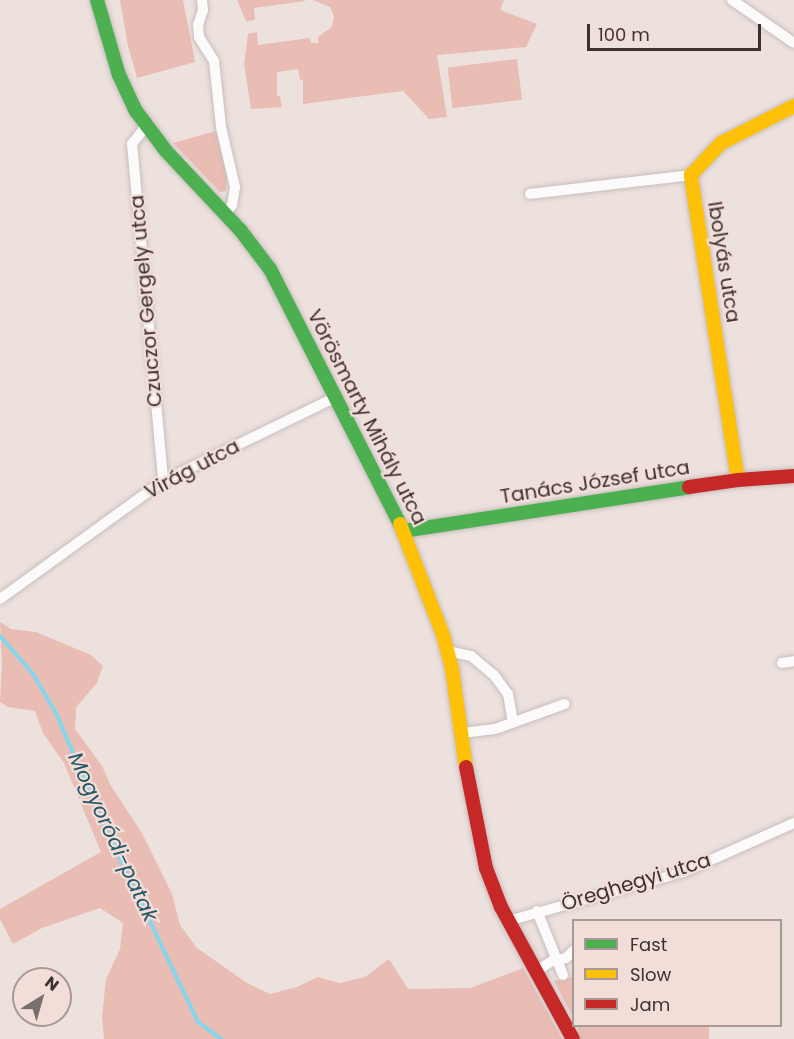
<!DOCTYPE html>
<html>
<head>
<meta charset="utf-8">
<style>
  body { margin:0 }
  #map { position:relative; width:794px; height:1039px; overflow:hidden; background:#ede1de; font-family:Poppins,sans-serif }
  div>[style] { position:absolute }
  .green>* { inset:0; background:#e9bcb4; transform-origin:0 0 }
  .stream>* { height:4px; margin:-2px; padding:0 2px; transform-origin:2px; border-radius:2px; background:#83d6ec }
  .roads { filter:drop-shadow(0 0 2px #c7bebc) drop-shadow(0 0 2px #c7bebc) }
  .street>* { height:10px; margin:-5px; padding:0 5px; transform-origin:5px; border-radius:5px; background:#fcfafa }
  .fast>* { height:14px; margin:-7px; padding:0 7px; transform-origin:7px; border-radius:7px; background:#4caf50 }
  .slow>* { height:14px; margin:-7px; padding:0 7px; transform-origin:7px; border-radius:7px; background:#ffc107 }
  .jam>* { height:14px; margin:-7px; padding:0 7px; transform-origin:7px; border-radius:7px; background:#c62828 }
  span { translate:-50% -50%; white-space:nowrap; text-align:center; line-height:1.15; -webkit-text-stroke:4.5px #f3ddd8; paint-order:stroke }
  .street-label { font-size:20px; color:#3b3230 }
  .water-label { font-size:21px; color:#255866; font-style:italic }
  .legend { position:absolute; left:572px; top:919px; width:210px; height:108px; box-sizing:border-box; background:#f3ddd8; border:2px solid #a99995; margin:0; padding:8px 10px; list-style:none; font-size:18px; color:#3b3230 }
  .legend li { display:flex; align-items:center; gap:12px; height:30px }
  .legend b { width:30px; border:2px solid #a99995 }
  .north { position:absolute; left:12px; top:967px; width:60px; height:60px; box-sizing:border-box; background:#f3ddd8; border:2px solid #a99995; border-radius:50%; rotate:37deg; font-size:16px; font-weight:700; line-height:24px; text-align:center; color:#3b3230 }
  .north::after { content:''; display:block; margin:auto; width:21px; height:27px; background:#796f6d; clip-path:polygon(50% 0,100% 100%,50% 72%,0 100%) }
  .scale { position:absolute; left:587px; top:24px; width:174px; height:27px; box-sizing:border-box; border:3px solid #3b3230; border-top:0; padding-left:8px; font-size:18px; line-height:21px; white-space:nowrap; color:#3b3230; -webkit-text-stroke:4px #f3ddd8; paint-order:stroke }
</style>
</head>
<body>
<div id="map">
  <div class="green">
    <i style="clip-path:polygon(120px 0,183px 0,195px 62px,137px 78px,128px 46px)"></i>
    <i style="clip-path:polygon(237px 0,305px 0,305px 1px,254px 8px,255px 20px,246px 21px)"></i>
    <i style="clip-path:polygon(313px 0,504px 0,500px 10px,537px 24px,526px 47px,437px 55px,447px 117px,429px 119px,403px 91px,303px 104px,303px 80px,300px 80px,298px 69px,277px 72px,277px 96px,280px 96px,282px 107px,251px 109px,244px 64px,248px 34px,257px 32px,258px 45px,310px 38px,311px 43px,318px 43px,318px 37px,332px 27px,334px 16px,330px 7px)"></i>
    <i style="left:517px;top:59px;width:41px;height:70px;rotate:83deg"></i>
    <i style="clip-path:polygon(216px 131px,227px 178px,226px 191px,220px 192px,173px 143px)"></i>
    <i style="clip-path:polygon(0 622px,11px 629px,36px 632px,91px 655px,103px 666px,97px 683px,76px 707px,75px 729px,102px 766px,111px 786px,142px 833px,172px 894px,180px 925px,197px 948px,247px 983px,270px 994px,297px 987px,318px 977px,340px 983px,365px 977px,389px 959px,408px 989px,470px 988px,523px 968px,562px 1039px,104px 1039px,102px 1017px,106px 979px,120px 949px,123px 923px,100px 908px,42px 928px,13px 944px,0 919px,0 909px,101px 852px,64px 763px,43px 733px,35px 711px,8px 707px,0 702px,2px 663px)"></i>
    <i style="clip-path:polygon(573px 977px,573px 1017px,554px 981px)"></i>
    <i style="left:578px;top:1026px;width:131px;height:15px"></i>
  </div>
  <div class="stream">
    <i style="left:0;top:636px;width:50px;rotate:49deg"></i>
    <i style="left:33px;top:674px;width:45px;rotate:59.5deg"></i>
    <i style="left:56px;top:713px;width:120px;rotate:66.9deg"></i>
    <i style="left:103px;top:823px;width:221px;rotate:64.5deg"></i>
    <i style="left:198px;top:1022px;width:29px;rotate:36deg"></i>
  </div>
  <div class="roads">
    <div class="street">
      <i style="left:202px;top:0;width:10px;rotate:84deg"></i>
      <i style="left:203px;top:10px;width:16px;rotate:108deg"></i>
      <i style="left:198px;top:25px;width:12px;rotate:85deg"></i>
      <i style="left:199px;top:37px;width:28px;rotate:58deg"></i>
      <i style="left:214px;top:61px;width:66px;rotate:83.9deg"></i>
      <i style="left:221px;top:127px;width:62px;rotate:76.9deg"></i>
      <i style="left:235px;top:187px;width:18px;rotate:99deg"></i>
      <i style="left:232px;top:205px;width:11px;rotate:124deg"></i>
      <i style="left:732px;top:0;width:75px;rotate:34.7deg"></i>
      <i style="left:146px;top:126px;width:23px;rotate:128deg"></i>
      <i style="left:132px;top:144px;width:338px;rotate:84.7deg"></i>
      <i style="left:530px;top:194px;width:162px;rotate:-6.7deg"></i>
      <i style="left:0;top:599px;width:201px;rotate:-35.9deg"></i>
      <i style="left:163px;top:481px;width:192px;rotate:-25.9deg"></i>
      <i style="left:447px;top:651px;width:25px;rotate:12deg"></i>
      <i style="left:471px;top:656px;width:30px;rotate:40deg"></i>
      <i style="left:494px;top:675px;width:24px;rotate:54deg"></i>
      <i style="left:508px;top:694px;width:29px;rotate:80deg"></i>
      <i style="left:782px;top:663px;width:12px;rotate:-9deg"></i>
      <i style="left:462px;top:733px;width:33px;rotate:-7deg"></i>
      <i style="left:495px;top:729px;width:74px;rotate:-19.7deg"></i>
      <i style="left:537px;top:911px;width:69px;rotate:67.9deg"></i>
      <i style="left:508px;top:921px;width:183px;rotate:-15.6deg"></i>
      <i style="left:684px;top:872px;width:120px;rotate:-24deg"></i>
      <i style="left:536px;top:971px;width:19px;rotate:-32deg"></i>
      <i style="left:552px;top:961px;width:14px;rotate:-12deg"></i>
      <i style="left:566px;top:958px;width:11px;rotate:-45deg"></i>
    </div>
    <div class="fast">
      <i style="left:97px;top:0;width:78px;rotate:73.7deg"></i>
      <i style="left:119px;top:75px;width:40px;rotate:65deg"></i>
      <i style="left:136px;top:111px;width:50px;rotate:53.1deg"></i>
      <i style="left:166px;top:151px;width:110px;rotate:46.8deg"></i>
      <i style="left:241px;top:231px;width:48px;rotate:52.7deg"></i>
      <i style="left:270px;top:269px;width:286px;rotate:63deg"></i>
      <i style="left:403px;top:531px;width:289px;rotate:-8.7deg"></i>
    </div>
    <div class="slow">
      <i style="left:738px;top:480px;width:309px;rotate:-98.8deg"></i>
      <i style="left:691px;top:175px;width:44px;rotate:-46.8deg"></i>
      <i style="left:721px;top:143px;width:82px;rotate:-26.9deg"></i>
      <i style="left:400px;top:524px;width:119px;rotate:68.8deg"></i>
      <i style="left:443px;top:635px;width:35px;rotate:75deg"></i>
      <i style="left:452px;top:669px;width:99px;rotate:81.9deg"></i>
    </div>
    <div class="jam">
      <i style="left:689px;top:487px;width:49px;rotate:-8.1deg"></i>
      <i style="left:738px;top:480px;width:56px;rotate:-4.1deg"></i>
      <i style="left:466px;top:767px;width:103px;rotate:78.8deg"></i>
      <i style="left:486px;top:868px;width:42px;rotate:69deg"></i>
      <i style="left:501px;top:907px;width:150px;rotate:61.4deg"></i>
    </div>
  </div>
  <div class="street-label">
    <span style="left:724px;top:262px;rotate:81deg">Ibolyás utca</span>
    <span style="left:146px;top:301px;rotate:-95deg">Czuczor Gergely utca</span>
    <span style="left:367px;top:417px;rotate:63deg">Vörösmarty Mihály utca</span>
    <span style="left:192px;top:469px;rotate:-28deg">Virág utca</span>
    <span style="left:595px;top:482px;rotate:-9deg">Tanács József utca</span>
    <span style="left:636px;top:882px;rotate:-17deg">Öreghegyi utca</span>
  </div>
  <div class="water-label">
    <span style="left:113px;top:837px;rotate:65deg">Mogyoródi-patak</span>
  </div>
  <ul class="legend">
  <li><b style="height:8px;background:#4caf50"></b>Fast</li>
  <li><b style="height:8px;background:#ffc107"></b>Slow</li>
  <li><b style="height:8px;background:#c62828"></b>Jam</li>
  </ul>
  <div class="north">N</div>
  <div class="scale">100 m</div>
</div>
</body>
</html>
